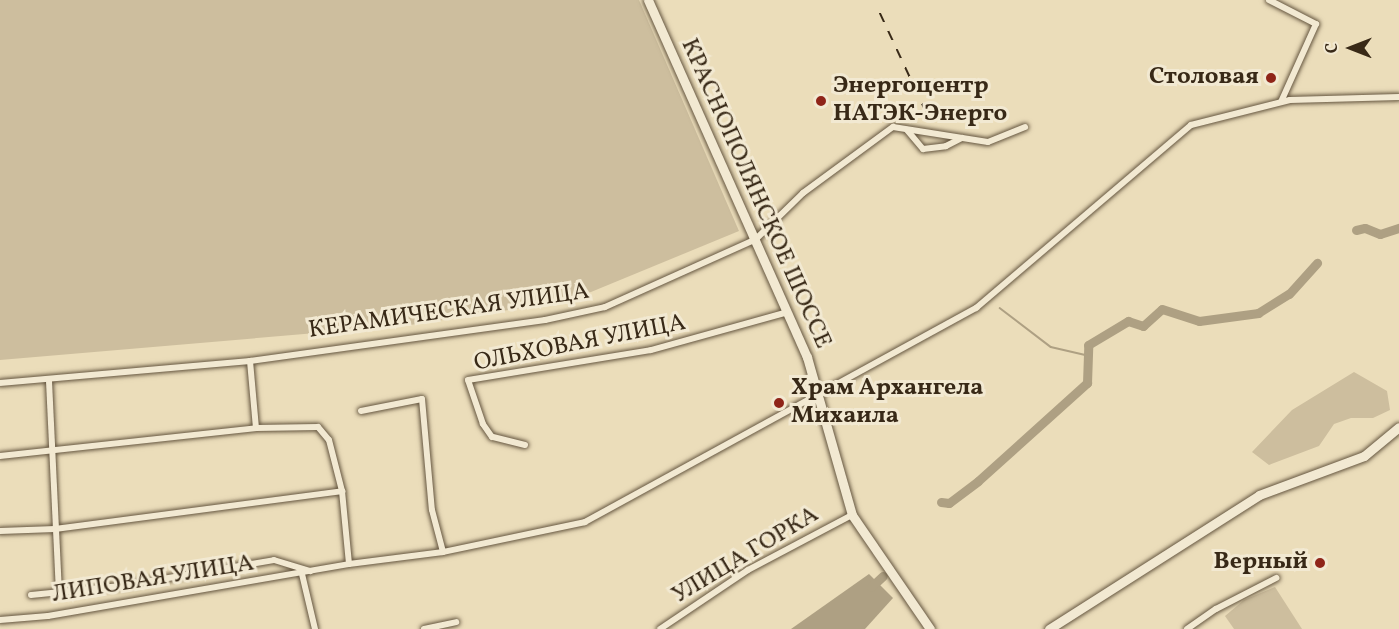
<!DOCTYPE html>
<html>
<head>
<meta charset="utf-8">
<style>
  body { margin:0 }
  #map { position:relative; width:1399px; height:629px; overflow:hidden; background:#ebddba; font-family:Vollkorn,serif }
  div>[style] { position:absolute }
  .green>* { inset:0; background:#cdbe9e }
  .water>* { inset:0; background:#aea083 }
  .stream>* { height:1.5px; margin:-0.75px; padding:0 0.75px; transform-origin:0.75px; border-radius:0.75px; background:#aea083 }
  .river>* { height:9px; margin:-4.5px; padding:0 4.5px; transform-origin:4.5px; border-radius:4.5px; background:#aea083 }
  .roads { filter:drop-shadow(0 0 2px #655640) drop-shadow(0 0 2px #655640) }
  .street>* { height:6px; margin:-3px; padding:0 3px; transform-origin:3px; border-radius:3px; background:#f2e9d2 }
  .secondary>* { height:9px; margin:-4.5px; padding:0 4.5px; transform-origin:4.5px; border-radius:4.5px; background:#f2e9d2 }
  .rail>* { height:1.5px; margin-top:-0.75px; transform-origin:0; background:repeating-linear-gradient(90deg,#382917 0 10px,transparent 0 20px) }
  .dots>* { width:16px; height:16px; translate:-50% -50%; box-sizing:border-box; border:3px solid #f2e9d2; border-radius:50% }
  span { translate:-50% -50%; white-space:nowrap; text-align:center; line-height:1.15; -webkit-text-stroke:6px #f2e9d2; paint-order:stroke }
  .poi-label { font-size:24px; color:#382917; font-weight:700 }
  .right { translate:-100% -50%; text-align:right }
  .left { translate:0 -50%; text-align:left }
  .street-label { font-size:24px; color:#382917 }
  .north { position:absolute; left:1321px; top:18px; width:60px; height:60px; -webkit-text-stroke:4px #f2e9d2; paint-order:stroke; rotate:270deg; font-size:16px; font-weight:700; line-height:24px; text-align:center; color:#382917 }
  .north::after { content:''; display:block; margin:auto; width:21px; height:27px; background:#382917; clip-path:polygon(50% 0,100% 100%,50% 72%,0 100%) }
</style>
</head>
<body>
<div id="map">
  <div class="green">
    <i style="clip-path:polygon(0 0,639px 0,739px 231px,591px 292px,529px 307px,410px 325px,0 360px)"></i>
    <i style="clip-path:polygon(1354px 372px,1387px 391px,1390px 410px,1373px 418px,1351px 418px,1334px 424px,1319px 446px,1269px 465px,1252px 452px,1292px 410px)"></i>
    <i style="clip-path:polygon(1275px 587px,1302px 629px,1234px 629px,1225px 616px,1244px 600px)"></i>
  </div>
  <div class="water">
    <i style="clip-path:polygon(869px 574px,893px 598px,865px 629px,791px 629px)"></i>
  </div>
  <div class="stream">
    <i style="left:1000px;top:308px;width:64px;rotate:37.4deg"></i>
    <i style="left:1051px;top:347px;width:36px;rotate:13deg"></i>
  </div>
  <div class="river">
    <i style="left:1356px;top:230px;width:9px;rotate:-13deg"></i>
    <i style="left:1365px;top:228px;width:16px;rotate:22deg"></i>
    <i style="left:1380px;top:234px;width:20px;rotate:-18deg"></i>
    <i style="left:941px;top:502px;width:8px;rotate:7deg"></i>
    <i style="left:949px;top:503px;width:36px;rotate:-37deg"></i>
    <i style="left:978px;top:481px;width:147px;rotate:-42deg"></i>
    <i style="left:1087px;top:383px;width:38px;rotate:-88deg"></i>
    <i style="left:1088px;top:345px;width:47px;rotate:-31deg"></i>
    <i style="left:1128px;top:321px;width:16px;rotate:18deg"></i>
    <i style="left:1143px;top:326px;width:25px;rotate:-42deg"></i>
    <i style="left:1162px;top:309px;width:39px;rotate:18deg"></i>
    <i style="left:1199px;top:321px;width:60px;rotate:-7.7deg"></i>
    <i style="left:1258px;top:313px;width:36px;rotate:-32deg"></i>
    <i style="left:1289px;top:294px;width:42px;rotate:-47.9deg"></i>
    <i style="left:871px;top:587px;width:16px;rotate:-43deg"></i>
  </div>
  <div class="roads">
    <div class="street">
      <i style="left:1269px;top:0;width:53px;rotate:27.1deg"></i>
      <i style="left:1316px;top:24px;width:85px;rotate:114.2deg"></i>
      <i style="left:907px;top:130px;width:25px;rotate:50deg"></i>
      <i style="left:923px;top:149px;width:23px;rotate:-7deg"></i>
      <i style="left:946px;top:146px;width:18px;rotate:-27deg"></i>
      <i style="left:250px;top:361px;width:67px;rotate:84.9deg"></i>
      <i style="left:49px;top:381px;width:211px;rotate:87.3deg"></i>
      <i style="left:0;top:383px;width:251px;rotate:-5deg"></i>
      <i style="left:250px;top:361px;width:298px;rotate:-7.9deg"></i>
      <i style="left:545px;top:320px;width:61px;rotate:-12.2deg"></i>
      <i style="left:605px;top:307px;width:166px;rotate:-24.2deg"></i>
      <i style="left:756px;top:239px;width:66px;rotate:-44.4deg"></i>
      <i style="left:803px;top:193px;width:112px;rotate:-36.3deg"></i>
      <i style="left:893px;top:127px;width:96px;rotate:9deg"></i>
      <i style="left:988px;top:142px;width:40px;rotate:-22deg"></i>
      <i style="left:361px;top:411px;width:62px;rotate:-11.1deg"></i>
      <i style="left:422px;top:399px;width:111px;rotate:84.9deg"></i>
      <i style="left:432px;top:510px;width:43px;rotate:75.3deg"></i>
      <i style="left:525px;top:445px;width:34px;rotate:-166deg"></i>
      <i style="left:492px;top:437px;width:16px;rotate:-125deg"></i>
      <i style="left:483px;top:424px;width:46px;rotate:-108.8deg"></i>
      <i style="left:468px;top:380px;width:185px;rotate:-9.3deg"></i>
      <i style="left:651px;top:350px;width:142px;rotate:-15.5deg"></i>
      <i style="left:0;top:456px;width:258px;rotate:-6.2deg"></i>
      <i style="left:256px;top:428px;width:62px;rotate:-0.9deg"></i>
      <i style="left:318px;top:427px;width:17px;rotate:50deg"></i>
      <i style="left:329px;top:440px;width:53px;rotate:75.7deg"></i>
      <i style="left:342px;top:491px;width:73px;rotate:84.5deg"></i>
      <i style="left:0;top:531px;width:55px;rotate:-2.1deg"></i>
      <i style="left:55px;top:529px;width:290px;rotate:-7.5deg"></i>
      <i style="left:302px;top:574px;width:57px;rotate:76.7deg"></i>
      <i style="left:31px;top:595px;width:90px;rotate:-5.7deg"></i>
      <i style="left:121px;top:586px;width:155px;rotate:-9.6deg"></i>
      <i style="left:274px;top:560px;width:38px;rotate:17deg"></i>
      <i style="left:0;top:620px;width:48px;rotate:-4.8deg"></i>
      <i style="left:48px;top:616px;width:305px;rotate:-9.8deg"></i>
      <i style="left:349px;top:564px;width:95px;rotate:-7.3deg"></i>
      <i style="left:443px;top:552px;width:145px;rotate:-11.9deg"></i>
      <i style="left:585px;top:522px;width:446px;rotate:-28.7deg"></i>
      <i style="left:976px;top:308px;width:282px;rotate:-40.4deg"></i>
      <i style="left:1191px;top:125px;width:102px;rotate:-14.2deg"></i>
      <i style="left:1290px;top:100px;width:109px;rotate:-1.6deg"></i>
      <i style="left:424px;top:629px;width:33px;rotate:-12deg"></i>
      <i style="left:660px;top:629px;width:106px;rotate:-33.8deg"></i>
      <i style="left:748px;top:570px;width:118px;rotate:-27.9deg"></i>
      <i style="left:1187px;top:629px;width:35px;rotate:-35deg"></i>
      <i style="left:1216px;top:609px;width:68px;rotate:-27.3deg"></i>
    </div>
    <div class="secondary">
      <i style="left:648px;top:0;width:391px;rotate:66deg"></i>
      <i style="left:807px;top:357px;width:164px;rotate:74.1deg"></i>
      <i style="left:852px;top:515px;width:138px;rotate:55.6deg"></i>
      <i style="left:1049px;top:629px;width:249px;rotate:-32.5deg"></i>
      <i style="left:1259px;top:495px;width:112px;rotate:-20.4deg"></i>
      <i style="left:1364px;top:456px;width:45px;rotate:-39.6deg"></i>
    </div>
  </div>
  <div class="rail">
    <i style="left:880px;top:13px;width:116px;rotate:65deg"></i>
  </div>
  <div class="dots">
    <i style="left:1271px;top:78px;background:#8f2418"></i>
    <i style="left:821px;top:101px;background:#8f2418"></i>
    <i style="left:779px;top:403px;background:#8f2418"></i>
    <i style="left:1320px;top:563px;background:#8f2418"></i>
  </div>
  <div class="poi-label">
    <span class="right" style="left:1259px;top:78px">Столовая</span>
    <span class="left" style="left:833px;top:101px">Энергоцентр<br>НАТЭК-Энерго</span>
    <span class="left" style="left:791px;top:403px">Храм Архангела<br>Михаила</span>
    <span class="right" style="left:1308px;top:563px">Верный</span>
  </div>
  <div class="street-label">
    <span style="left:755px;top:194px;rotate:66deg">КРАСНОПОЛЯНСКОЕ ШОССЕ</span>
    <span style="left:449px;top:312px;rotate:-8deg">КЕРАМИЧЕСКАЯ УЛИЦА</span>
    <span style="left:580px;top:344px;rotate:-11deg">ОЛЬХОВАЯ УЛИЦА</span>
    <span style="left:746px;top:556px;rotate:-31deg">УЛИЦА ГОРКА</span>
    <span style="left:153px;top:580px;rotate:-9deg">ЛИПОВАЯ УЛИЦА</span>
  </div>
  <div class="north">С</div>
</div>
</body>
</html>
